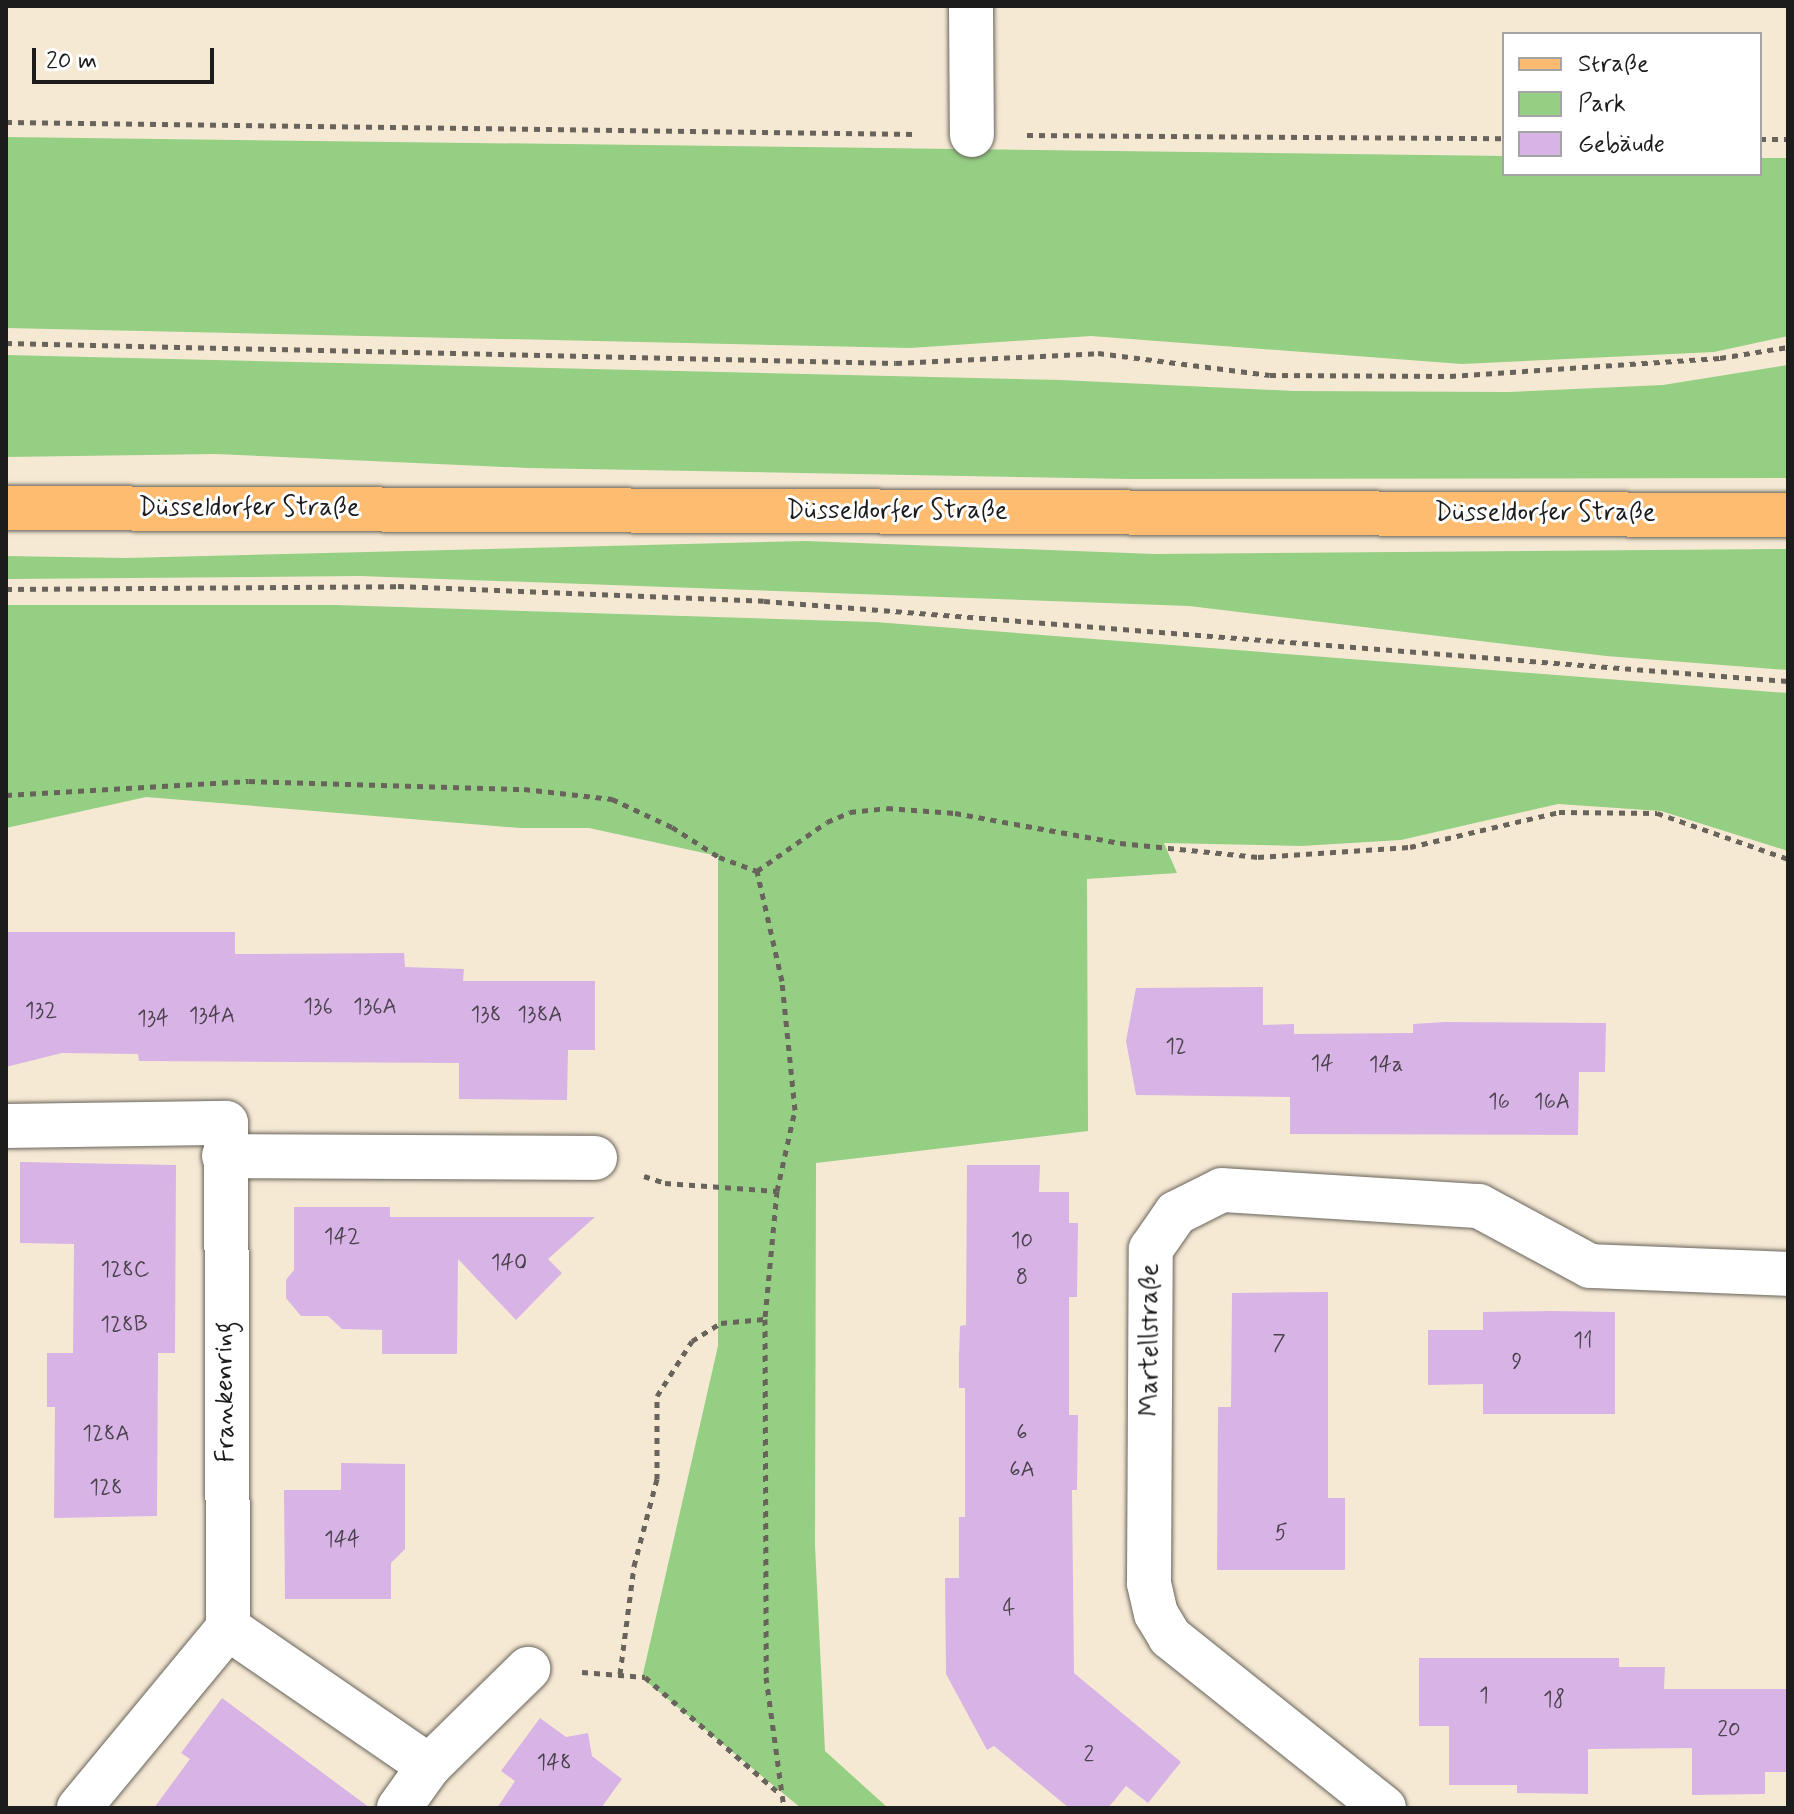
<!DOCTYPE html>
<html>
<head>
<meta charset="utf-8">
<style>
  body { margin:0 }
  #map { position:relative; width:1794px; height:1814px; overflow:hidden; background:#f6e9d4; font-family:Mynerve,sans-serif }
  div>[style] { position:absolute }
  .green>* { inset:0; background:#94cf83 }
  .building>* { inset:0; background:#d7b4e5 }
  .path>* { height:5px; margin-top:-2.5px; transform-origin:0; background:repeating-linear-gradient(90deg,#68645c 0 6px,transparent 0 12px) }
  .roads { filter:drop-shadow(0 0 2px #68645c) drop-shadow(0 0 2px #68645c) }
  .minor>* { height:44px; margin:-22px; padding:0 22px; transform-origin:22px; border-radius:22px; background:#fff }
  .major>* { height:44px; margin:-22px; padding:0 22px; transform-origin:22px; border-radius:22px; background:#febc70 }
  span { translate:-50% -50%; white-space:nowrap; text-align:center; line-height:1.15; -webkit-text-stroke:6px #fff; paint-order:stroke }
  .number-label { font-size:22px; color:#4b424e }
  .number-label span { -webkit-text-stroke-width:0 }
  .street-label { font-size:26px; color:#1c1c1c }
  .frame { position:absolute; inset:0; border:8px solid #1c1c1c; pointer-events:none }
  .legend { position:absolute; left:1502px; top:32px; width:260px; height:144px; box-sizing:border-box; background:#fff; border:2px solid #a4a4a4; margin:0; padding:10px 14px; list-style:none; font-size:24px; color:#1c1c1c }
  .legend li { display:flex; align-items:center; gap:16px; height:40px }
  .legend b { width:40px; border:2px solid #a4a4a4 }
  .scale { position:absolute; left:32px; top:48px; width:182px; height:36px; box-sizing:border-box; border:4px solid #1c1c1c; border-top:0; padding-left:10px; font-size:24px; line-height:28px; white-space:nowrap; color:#1c1c1c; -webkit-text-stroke:6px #fff; paint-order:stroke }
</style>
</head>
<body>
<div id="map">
  <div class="green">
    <i style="clip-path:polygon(6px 137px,1504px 156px,1504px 174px,1760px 174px,1760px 158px,1788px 158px,1788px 336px,1714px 352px,1462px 364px,1091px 336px,910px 348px,6px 328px)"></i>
    <i style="clip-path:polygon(6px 355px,1061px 380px,1294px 391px,1508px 392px,1663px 385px,1788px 365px,1788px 478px,1132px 479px,528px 468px,215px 454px,6px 457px)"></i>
    <i style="clip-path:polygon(806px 541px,1155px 554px,1788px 549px,1788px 670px,1606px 656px,1189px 606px,360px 576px,6px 579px,6px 556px,125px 558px)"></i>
    <i style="clip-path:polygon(6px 605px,336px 605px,875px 622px,1788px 693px,1788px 851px,1661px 811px,1558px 804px,1401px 840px,1301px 846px,1164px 843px,1177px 873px,1087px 879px,1088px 1131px,816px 1163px,815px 1546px,825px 1751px,888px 1808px,801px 1808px,642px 1678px,718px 1346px,718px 856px,589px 828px,520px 828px,146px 797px,6px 828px)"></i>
  </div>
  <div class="building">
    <i style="clip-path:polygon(6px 932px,235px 932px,235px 954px,404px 953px,405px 967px,464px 969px,463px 981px,595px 981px,595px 1050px,568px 1050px,567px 1100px,459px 1099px,459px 1063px,139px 1061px,138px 1054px,62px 1053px,6px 1067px)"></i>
    <i style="clip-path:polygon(1263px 987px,1263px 1025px,1294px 1024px,1294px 1034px,1413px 1033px,1413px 1024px,1445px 1022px,1606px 1023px,1605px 1072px,1579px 1072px,1578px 1135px,1290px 1134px,1290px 1097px,1136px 1095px,1126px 1041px,1136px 988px)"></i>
    <i style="clip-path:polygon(20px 1162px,176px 1165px,175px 1353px,158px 1353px,157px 1516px,54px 1518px,55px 1407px,47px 1407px,47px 1353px,73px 1353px,74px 1244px,20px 1243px)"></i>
    <i style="clip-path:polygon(967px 1165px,1040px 1165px,1039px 1192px,1069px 1192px,1069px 1223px,1078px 1223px,1077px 1297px,1069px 1297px,1069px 1415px,1078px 1415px,1077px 1490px,1072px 1490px,1074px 1673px,1181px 1762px,1148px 1803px,1126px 1786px,1108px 1808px,1069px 1808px,994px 1746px,987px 1750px,946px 1674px,945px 1578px,959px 1578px,959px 1517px,965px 1517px,965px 1388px,959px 1388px,959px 1356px,960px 1326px,966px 1325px)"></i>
    <i style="clip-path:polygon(294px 1207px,390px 1207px,390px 1217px,595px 1217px,548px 1259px,562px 1273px,516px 1320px,458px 1259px,457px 1354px,382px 1354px,382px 1330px,342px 1329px,328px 1316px,301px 1316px,286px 1298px,286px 1280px,294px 1270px)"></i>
    <i style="clip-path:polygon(1328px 1292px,1328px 1498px,1345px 1498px,1345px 1570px,1217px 1570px,1218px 1407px,1231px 1407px,1232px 1293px)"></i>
    <i style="clip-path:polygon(1551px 1311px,1615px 1312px,1615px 1414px,1483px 1414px,1483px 1384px,1428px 1385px,1428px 1330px,1483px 1330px,1483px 1312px)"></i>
    <i style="clip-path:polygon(341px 1463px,405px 1464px,405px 1549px,391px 1563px,391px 1599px,285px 1599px,284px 1490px,341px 1490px)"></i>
    <i style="clip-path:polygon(1419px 1658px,1619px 1658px,1619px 1667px,1665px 1667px,1664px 1689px,1788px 1689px,1788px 1772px,1765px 1772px,1765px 1794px,1692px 1795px,1692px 1748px,1588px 1749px,1588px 1794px,1517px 1793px,1517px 1785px,1449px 1785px,1449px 1726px,1419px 1726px)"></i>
    <i style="clip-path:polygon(222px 1698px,370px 1808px,154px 1808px,190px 1759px,181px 1753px)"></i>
    <i style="clip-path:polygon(540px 1718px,566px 1737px,588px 1733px,592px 1756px,622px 1779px,601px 1808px,497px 1808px,515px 1781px,501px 1771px)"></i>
  </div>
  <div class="path">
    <i style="left:6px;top:122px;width:911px;rotate:0.75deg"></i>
    <i style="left:1027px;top:135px;width:477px;rotate:0.4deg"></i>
    <i style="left:1760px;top:139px;width:28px"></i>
    <i style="left:6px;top:343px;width:890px;rotate:1.29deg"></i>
    <i style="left:896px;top:363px;width:202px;rotate:-2.8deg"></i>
    <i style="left:1098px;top:353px;width:173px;rotate:7.3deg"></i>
    <i style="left:1270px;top:375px;width:180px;rotate:0.3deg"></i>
    <i style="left:1450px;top:376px;width:271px;rotate:-3.8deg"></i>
    <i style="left:1720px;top:358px;width:69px;rotate:-9.2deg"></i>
    <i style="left:6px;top:589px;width:392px;rotate:-0.4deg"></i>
    <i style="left:398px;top:586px;width:366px;rotate:2.3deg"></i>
    <i style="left:764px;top:601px;width:1027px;rotate:4.47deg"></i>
    <i style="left:6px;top:795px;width:243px;rotate:-3.3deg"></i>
    <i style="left:249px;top:781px;width:275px;rotate:1.7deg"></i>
    <i style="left:524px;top:789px;width:89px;rotate:6.5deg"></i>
    <i style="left:612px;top:799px;width:66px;rotate:25deg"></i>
    <i style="left:672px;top:827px;width:56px;rotate:32.6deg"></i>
    <i style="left:719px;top:857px;width:40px;rotate:20.2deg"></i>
    <i style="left:757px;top:871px;width:85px;rotate:-35deg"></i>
    <i style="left:827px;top:822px;width:25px;rotate:-23deg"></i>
    <i style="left:850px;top:812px;width:37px;rotate:-6deg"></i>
    <i style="left:887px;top:808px;width:68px;rotate:4.2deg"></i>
    <i style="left:955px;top:813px;width:168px;rotate:10.3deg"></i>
    <i style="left:1120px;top:843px;width:139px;rotate:5.8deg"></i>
    <i style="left:1258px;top:857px;width:152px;rotate:-3.8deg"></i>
    <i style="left:1410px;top:847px;width:153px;rotate:-13.2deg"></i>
    <i style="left:1559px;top:812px;width:98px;rotate:0.6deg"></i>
    <i style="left:1657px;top:813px;width:139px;rotate:19.3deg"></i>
    <i style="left:644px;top:1176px;width:22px;rotate:18deg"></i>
    <i style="left:665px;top:1183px;width:112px;rotate:4.1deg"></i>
    <i style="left:777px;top:1191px;width:83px;rotate:-77.5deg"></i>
    <i style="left:795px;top:1110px;width:130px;rotate:-95.8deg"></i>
    <i style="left:782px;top:981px;width:113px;rotate:-102.8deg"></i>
    <i style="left:777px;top:1191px;width:129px;rotate:95.4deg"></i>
    <i style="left:765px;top:1319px;width:358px;rotate:89.8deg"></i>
    <i style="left:766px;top:1677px;width:132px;rotate:82.2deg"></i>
    <i style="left:582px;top:1672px;width:63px;rotate:4.5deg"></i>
    <i style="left:645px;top:1677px;width:179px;rotate:40.9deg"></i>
    <i style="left:620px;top:1674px;width:109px;rotate:-82.6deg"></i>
    <i style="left:634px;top:1566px;width:90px;rotate:-75.2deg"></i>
    <i style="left:657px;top:1479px;width:83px;rotate:-90deg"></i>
    <i style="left:657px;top:1396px;width:65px;rotate:-57.5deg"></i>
    <i style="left:692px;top:1341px;width:34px;rotate:-32deg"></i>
    <i style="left:721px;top:1323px;width:44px;rotate:-5.2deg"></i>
  </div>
  <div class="roads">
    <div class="minor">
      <i style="left:971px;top:6px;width:129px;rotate:89.6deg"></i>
      <i style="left:6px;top:1126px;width:220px;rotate:-0.8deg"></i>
      <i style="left:226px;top:1123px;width:505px;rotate:89.77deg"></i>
      <i style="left:228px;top:1628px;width:234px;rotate:129.6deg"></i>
      <i style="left:224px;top:1156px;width:371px;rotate:0.3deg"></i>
      <i style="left:228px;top:1628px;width:244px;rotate:34.5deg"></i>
      <i style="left:429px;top:1766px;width:52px;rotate:125.5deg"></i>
      <i style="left:429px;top:1766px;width:139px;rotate:-44.4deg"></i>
      <i style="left:1384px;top:1808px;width:274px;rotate:-141.4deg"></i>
      <i style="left:1170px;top:1637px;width:27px;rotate:-121deg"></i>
      <i style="left:1156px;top:1614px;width:32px;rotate:-103deg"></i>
      <i style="left:1149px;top:1583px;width:334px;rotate:-89.7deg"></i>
      <i style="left:1151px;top:1249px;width:44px;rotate:-55.2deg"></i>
      <i style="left:1176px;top:1213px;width:51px;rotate:-26.6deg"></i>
      <i style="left:1222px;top:1190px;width:257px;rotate:3.6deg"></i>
      <i style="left:1479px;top:1206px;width:126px;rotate:28.4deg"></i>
      <i style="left:1590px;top:1266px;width:198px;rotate:2.3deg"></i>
    </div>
    <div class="major">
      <i style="left:6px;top:508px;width:1782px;rotate:0.23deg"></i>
    </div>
  </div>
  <div class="number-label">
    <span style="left:318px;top:1008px">136</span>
    <span style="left:375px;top:1008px">136A</span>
    <span style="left:41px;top:1012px">132</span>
    <span style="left:486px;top:1016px">138</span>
    <span style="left:540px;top:1016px">138A</span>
    <span style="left:212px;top:1017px">134A</span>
    <span style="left:153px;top:1020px">134</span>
    <span style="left:1176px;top:1048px">12</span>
    <span style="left:1322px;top:1065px">14</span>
    <span style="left:1386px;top:1066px">14a</span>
    <span style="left:1499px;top:1103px">16</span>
    <span style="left:1552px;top:1103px">16A</span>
    <span style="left:342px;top:1238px">142</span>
    <span style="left:1022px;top:1242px">10</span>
    <span style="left:509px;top:1264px">140</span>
    <span style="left:125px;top:1271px">128C</span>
    <span style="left:1022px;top:1279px">8</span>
    <span style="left:124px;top:1326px">128B</span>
    <span style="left:1583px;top:1342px">11</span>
    <span style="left:1279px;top:1345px">7</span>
    <span style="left:1517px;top:1363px">9</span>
    <span style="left:1022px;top:1434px">6</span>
    <span style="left:106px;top:1435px">128A</span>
    <span style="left:1022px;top:1471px">6A</span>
    <span style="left:106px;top:1489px">128</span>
    <span style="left:1281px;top:1534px">5</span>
    <span style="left:342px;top:1541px">144</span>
    <span style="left:1009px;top:1609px">4</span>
    <span style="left:1484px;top:1697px">1</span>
    <span style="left:1554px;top:1701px">18</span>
    <span style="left:1729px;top:1731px">20</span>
    <span style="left:1089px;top:1756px">2</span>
    <span style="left:554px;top:1764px">148</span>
  </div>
  <div class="street-label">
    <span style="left:249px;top:509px">Düsseldorfer Straße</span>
    <span style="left:897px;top:512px">Düsseldorfer Straße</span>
    <span style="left:1545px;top:514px">Düsseldorfer Straße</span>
    <span style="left:1151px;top:1340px;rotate:-90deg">Martellstraße</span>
    <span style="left:226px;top:1392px;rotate:-91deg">Frankenring</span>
  </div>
  <div class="frame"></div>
  <ul class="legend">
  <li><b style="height:10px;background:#febc70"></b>Straße</li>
  <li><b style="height:22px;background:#94cf83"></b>Park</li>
  <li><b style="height:22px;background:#d7b4e5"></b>Gebäude</li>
  </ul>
  <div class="scale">20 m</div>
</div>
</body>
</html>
